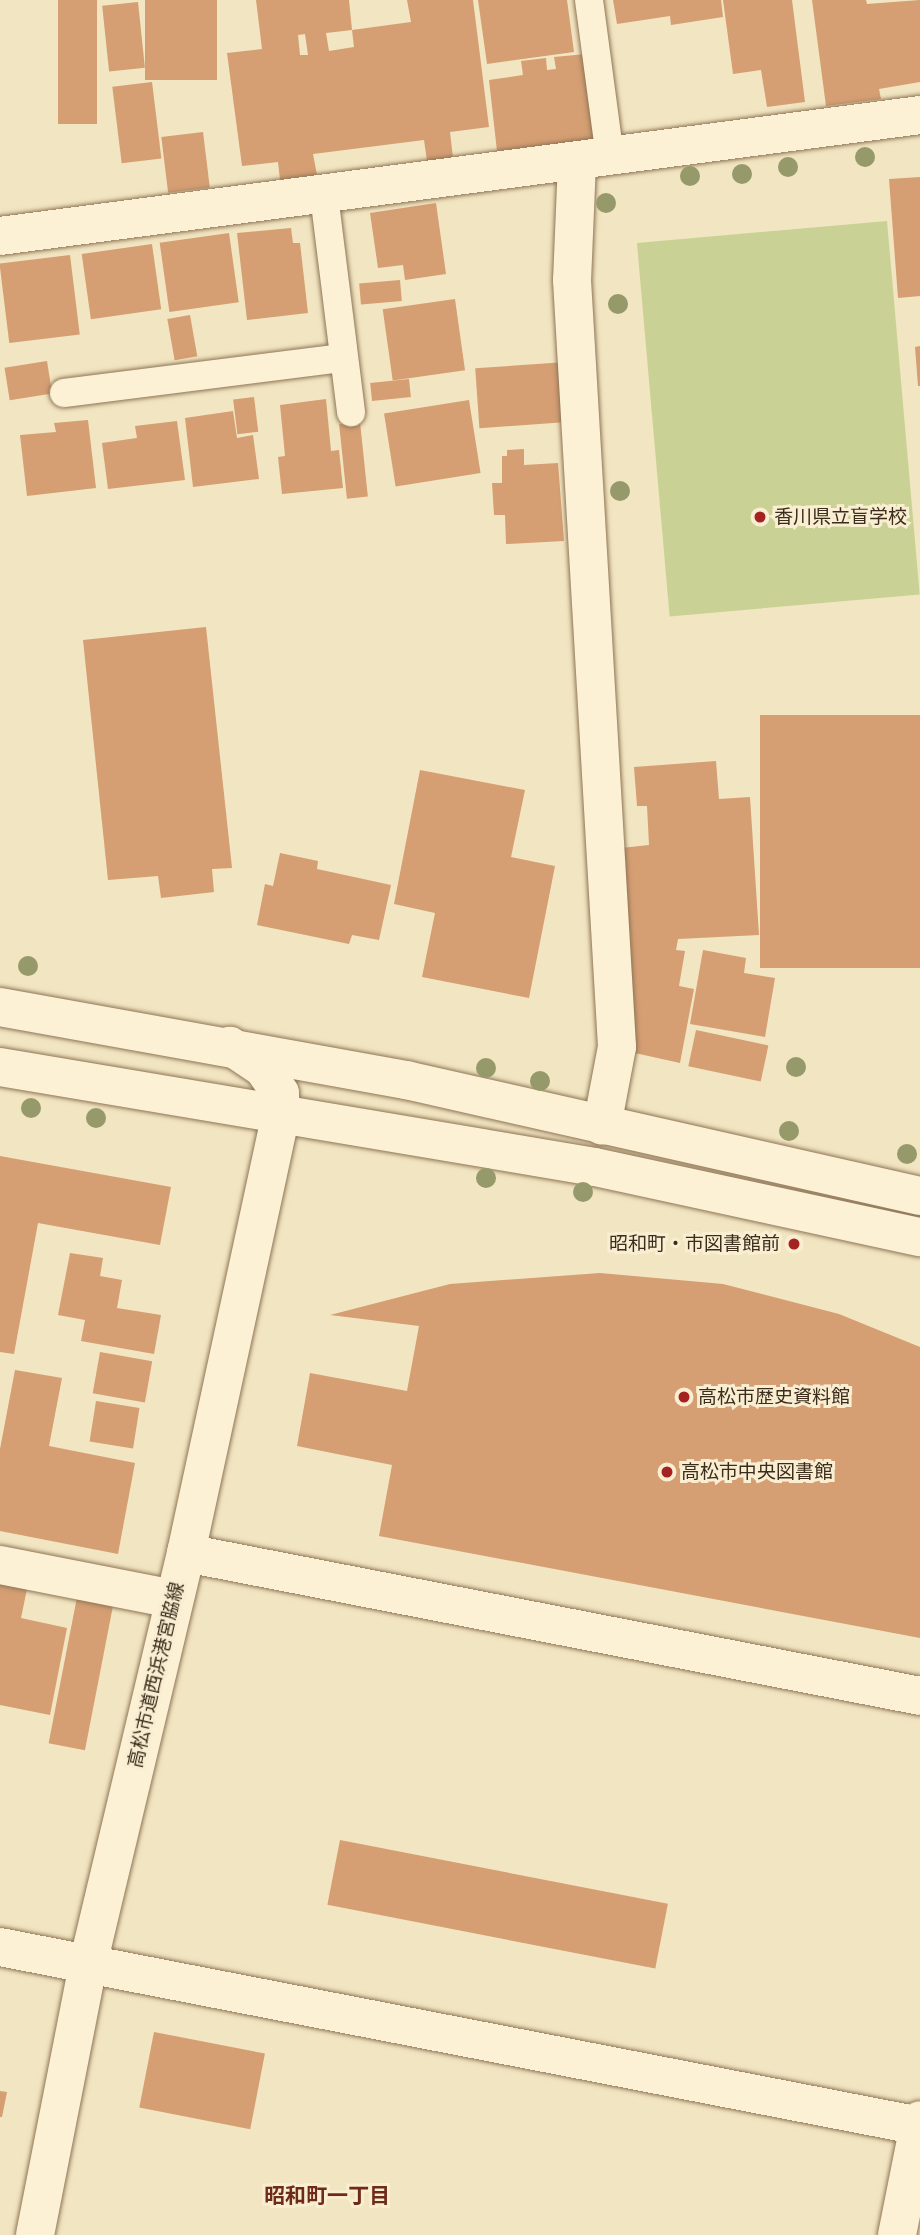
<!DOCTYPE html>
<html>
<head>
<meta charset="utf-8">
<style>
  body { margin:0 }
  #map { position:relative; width:920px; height:2235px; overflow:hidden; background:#f2e5c1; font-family:Merriweather,"Noto Sans JP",serif }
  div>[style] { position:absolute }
  .green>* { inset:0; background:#c9d294; transform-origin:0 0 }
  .building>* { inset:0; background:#d59e73; transform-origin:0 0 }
  .roads { filter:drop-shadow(0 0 2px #8e7556) drop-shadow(0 0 2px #8e7556) }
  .service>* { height:28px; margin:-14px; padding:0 14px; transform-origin:14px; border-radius:14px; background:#fcf1d5 }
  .minor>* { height:38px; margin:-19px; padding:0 19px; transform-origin:19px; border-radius:19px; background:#fcf1d5 }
  .tertiary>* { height:38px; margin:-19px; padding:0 19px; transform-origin:19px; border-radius:19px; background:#fcf1d5 }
  .trees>* { width:20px; height:20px; margin:-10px; border-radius:50%; background:#969969 }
  .dots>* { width:19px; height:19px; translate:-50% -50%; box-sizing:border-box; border:4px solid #f9eed2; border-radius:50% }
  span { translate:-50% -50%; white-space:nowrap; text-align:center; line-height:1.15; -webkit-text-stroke:6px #f9eed2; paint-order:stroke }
  .poi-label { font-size:19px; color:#3c2c1c }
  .left { translate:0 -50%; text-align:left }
  .right { translate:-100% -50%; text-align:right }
  .street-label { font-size:19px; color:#3c2c1c }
  .neighbourhood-label { font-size:21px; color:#6e2b17; font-weight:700 }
</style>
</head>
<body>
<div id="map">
  <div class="green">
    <i style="left:887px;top:221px;width:375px;height:251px;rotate:85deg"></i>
  </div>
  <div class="building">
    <i style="left:58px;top:0;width:39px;height:124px"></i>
    <i style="left:145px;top:0;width:72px;height:80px"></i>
    <i style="clip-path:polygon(evenodd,256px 0,349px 0,352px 30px,411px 22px,407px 0,473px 0,489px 127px,450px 132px,453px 158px,427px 161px,424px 140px,313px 154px,317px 175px,280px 180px,278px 162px,242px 166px,227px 53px,262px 49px,256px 0,352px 30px,354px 47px,329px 51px,326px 33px,352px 30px,256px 0,305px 34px,308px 55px,300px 55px,298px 35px,305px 34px)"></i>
    <i style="clip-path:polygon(478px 0,567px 0,574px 52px,487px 64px)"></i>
    <i style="clip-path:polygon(613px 0,721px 0,723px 17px,671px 25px,670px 16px,617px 24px)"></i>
    <i style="clip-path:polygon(723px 0,792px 0,805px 102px,767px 107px,761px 70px,733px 74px)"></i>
    <i style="clip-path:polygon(812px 0,866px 0,867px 4px,920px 0,920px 82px,879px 89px,881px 99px,826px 106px)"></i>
    <i style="left:138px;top:2px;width:66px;height:36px;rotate:84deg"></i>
    <i style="clip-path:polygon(586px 54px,597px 139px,497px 151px,489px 80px,523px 75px,521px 61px,546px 58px,547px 70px,556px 69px,554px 57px)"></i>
    <i style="left:152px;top:82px;width:77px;height:40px;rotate:83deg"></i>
    <i style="left:203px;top:132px;width:56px;height:42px;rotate:83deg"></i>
    <i style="clip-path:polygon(920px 177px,920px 296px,898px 298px,889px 179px)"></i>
    <i style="clip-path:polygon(436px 203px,446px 274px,405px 280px,403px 265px,378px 268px,370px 213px)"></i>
    <i style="clip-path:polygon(291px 228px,293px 243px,300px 243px,308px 313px,247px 320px,237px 233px)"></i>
    <i style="left:229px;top:233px;width:70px;height:70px;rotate:82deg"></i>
    <i style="left:152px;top:244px;width:66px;height:71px;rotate:82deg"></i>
    <i style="left:70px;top:255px;width:80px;height:71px;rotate:83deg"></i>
    <i style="left:400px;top:280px;width:21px;height:41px;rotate:85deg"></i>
    <i style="left:455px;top:299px;width:72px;height:73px;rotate:82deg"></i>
    <i style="left:190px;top:315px;width:42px;height:23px;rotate:80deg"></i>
    <i style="clip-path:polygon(920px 346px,920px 386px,918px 386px,915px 347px)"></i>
    <i style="left:47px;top:361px;width:33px;height:43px;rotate:81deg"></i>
    <i style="left:566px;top:362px;width:60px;height:91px;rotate:86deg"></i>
    <i style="left:409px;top:379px;width:18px;height:39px;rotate:84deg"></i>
    <i style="left:254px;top:397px;width:35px;height:21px;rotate:83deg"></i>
    <i style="clip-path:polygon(326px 399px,331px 451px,339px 450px,343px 488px,282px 494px,278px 457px,285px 456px,280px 405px)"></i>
    <i style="left:469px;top:400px;width:74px;height:86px;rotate:81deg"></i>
    <i style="clip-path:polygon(233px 411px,237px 438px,253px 435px,259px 479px,193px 487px,185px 418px)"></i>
    <i style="clip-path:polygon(88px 420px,96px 488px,27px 496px,20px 435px,56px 432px,54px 423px)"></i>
    <i style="clip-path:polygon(177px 421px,185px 480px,108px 489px,102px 443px,137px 438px,135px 426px)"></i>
    <i style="left:360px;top:422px;width:75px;height:21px;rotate:84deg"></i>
    <i style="clip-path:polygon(524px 449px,524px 465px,558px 463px,564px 541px,506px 544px,505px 515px,494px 515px,492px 483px,502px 483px,502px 456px,507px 456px,507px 450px)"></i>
    <i style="clip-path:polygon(206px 627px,232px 868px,212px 869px,214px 892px,161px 898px,158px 876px,108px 880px,83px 640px)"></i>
    <i style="left:920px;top:715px;width:253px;height:160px;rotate:90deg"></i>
    <i style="clip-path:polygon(716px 761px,719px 799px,750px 797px,759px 935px,678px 939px,676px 950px,685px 951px,679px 986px,694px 989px,680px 1063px,635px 1053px,621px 848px,649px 845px,647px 806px,637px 806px,634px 767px)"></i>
    <i style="clip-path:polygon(420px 770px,525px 790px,511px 857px,555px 866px,529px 998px,422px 977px,435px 913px,394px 904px)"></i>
    <i style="clip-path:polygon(280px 853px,318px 861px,317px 869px,391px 885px,379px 940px,352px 935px,349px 944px,257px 925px,265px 884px,273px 886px)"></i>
    <i style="clip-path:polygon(703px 950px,746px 958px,744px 973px,775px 978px,765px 1037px,690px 1024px)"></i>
    <i style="left:696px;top:1030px;width:74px;height:37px;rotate:12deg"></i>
    <i style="clip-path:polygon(0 1156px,171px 1187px,160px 1245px,38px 1223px,14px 1354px,0 1352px)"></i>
    <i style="clip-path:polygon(70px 1253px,103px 1258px,100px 1276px,122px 1280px,117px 1308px,161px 1315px,154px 1354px,81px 1341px,85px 1320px,58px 1315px)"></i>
    <i style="clip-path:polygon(600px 1273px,723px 1284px,839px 1314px,920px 1347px,920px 1638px,379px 1536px,392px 1465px,297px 1446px,310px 1373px,407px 1391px,419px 1326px,330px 1315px,450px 1284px)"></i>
    <i style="left:100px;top:1352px;width:53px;height:42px;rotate:10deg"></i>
    <i style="clip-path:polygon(15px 1370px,62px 1378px,49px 1446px,135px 1463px,118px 1554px,0 1531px,0 1449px)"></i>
    <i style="left:96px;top:1401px;width:44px;height:41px;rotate:9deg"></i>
    <i style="clip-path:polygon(0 1579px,28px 1584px,21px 1618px,67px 1628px,50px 1715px,0 1705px)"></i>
    <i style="left:78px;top:1592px;width:37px;height:154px;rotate:11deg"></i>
    <i style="left:340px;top:1840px;width:334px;height:66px;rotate:11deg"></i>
    <i style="left:154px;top:2032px;width:113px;height:77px;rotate:11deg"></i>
    <i style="clip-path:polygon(0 2091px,7px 2092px,2px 2117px,0 2117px)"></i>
  </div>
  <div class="roads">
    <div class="service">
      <i style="left:589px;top:0;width:158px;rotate:82.4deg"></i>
      <i style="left:324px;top:195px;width:219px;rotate:82.9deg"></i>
      <i style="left:64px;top:393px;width:281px;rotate:-7.2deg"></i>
    </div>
    <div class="minor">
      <i style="left:577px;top:162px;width:118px;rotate:92.4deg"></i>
      <i style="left:572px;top:280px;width:768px;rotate:86.64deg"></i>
      <i style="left:617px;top:1047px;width:80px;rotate:100.8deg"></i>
      <i style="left:0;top:236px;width:928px;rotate:-7.49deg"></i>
      <i style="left:186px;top:1553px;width:748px;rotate:11.02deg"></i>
      <i style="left:0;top:1565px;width:177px;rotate:11.1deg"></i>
      <i style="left:0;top:1947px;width:937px;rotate:11.01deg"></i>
      <i style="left:897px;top:2235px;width:117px;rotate:-78.7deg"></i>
    </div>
    <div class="tertiary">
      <i style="left:0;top:1007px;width:413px;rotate:10.2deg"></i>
      <i style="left:406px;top:1080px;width:527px;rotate:12.72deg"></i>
      <i style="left:0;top:1067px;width:603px;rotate:9.54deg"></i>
      <i style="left:595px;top:1167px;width:332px;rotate:12.2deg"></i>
      <i style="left:35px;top:2235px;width:276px;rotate:-78.9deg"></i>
      <i style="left:88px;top:1964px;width:423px;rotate:-76.6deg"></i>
      <i style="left:186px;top:1553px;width:448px;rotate:-77.8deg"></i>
      <i style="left:281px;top:1115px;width:22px;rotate:-93deg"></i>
      <i style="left:280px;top:1093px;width:30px;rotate:-124deg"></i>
      <i style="left:263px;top:1068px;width:40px;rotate:-146deg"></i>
    </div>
  </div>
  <div class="trees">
    <i style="left:865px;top:157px"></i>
    <i style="left:788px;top:167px"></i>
    <i style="left:742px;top:174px"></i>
    <i style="left:690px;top:176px"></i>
    <i style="left:606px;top:203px"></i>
    <i style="left:618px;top:304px"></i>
    <i style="left:620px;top:491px"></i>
    <i style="left:28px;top:966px"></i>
    <i style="left:796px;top:1067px"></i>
    <i style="left:486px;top:1068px"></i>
    <i style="left:540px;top:1081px"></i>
    <i style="left:31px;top:1108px"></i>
    <i style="left:96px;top:1118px"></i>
    <i style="left:789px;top:1131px"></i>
    <i style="left:907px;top:1154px"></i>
    <i style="left:486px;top:1178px"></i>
    <i style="left:583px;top:1192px"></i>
  </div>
  <div class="dots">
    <i style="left:760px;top:517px;background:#a42220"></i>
    <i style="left:794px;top:1244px;background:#a42220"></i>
    <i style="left:684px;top:1397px;background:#a42220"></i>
    <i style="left:667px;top:1472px;background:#a42220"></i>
  </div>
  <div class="poi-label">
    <span class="left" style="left:774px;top:517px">香川県立盲学校</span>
    <span class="right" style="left:780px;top:1244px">昭和町・市図書館前</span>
    <span class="left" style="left:698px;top:1397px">高松市歴史資料館</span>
    <span class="left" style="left:681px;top:1472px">高松市中央図書館</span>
  </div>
  <div class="street-label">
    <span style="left:156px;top:1675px;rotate:-77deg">高松市道西浜港宮脇線</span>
  </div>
  <div class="neighbourhood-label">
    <span style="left:327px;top:2196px">昭和町一丁目</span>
  </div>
</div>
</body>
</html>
